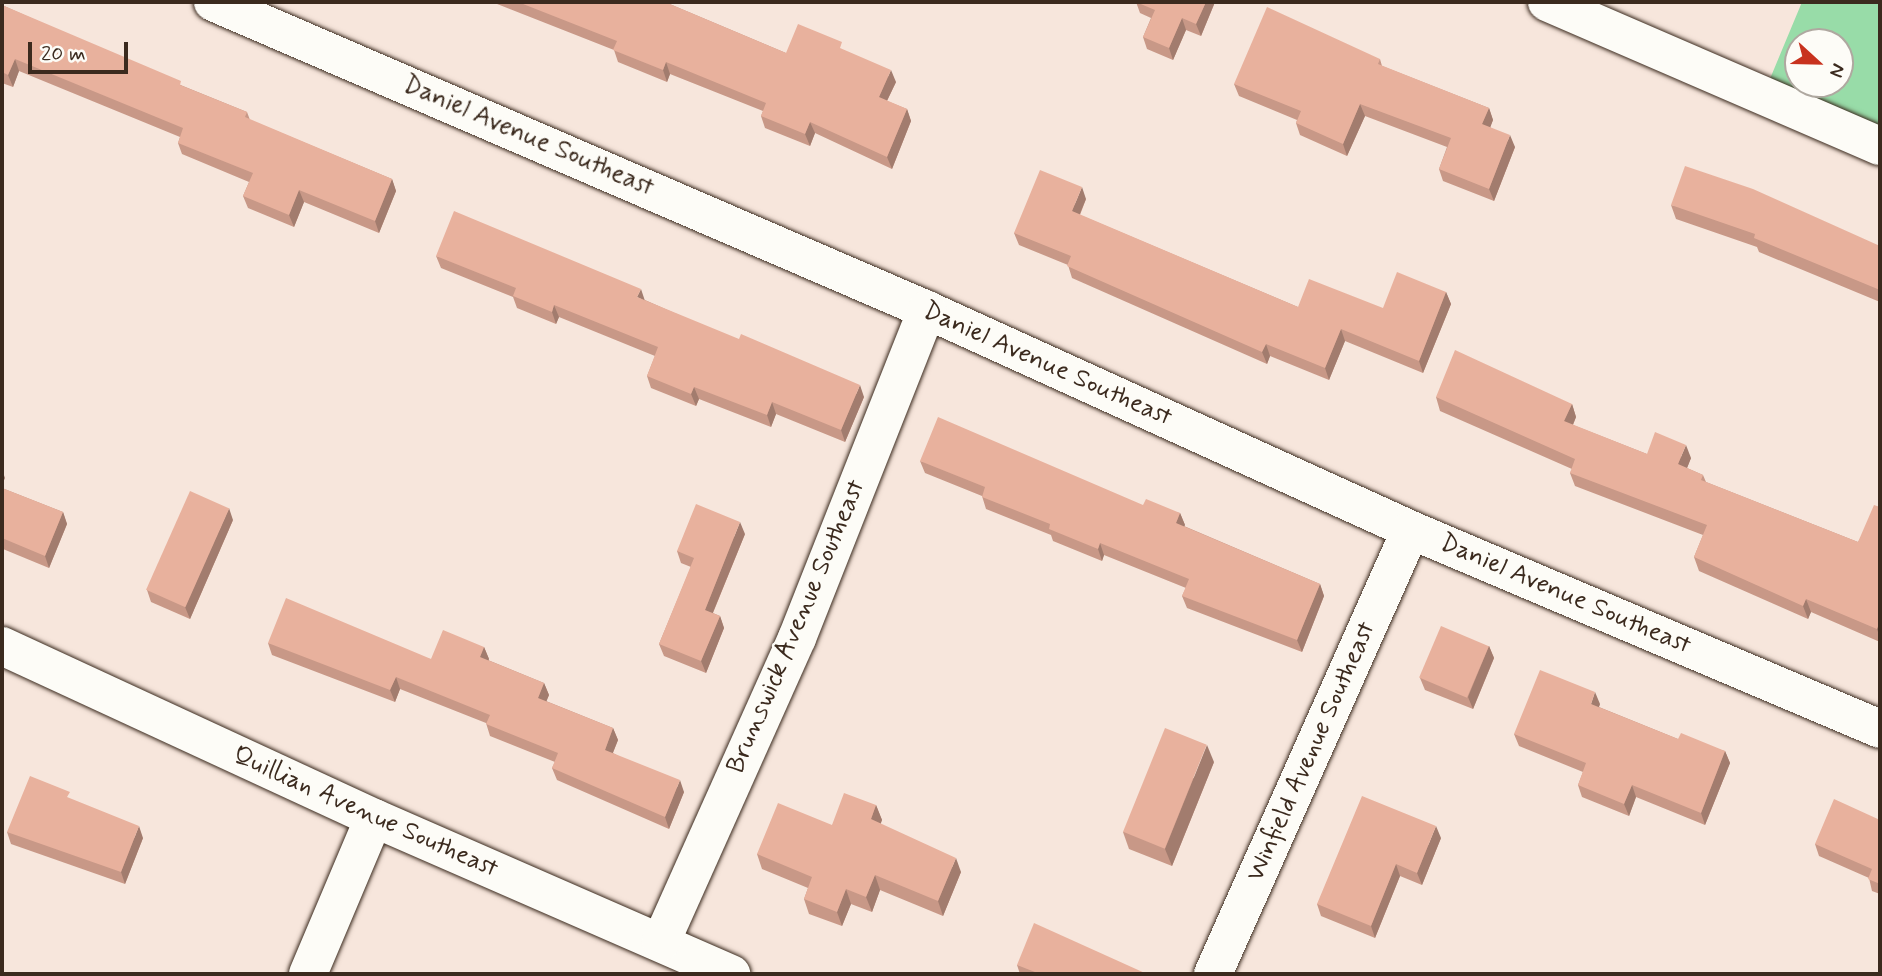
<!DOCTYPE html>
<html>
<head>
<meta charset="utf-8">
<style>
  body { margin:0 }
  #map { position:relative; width:1882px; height:976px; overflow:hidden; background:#f7e6dc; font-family:Mynerve,sans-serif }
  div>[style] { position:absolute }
  .green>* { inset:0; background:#98dca8 }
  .roads { filter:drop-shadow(0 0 2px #3b2a1e) drop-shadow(0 0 2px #3b2a1e) }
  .minor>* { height:38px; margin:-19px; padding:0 19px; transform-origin:19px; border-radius:19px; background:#fdfcf7 }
  .wall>* { inset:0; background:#c89887 }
  .shaded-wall>* { inset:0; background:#a27c6e }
  .building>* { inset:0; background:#e8b19d; transform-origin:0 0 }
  span { translate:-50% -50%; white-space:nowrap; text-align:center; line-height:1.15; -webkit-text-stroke:5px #fdfcf7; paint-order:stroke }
  .street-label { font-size:26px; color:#3b2a1e }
  .frame { position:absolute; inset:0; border:4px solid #3b2a1e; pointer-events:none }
  .north { position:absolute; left:1784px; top:28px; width:70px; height:70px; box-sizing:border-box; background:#fdfcf7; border:2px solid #afa8a0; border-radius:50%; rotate:112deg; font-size:19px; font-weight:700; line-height:28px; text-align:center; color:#3b2a1e }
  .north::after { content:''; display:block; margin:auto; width:24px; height:32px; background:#c8321e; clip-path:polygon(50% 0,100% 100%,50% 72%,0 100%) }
  .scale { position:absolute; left:28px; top:42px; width:100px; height:32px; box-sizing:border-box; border:4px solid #3b2a1e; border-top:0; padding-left:9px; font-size:21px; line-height:24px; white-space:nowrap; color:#3b2a1e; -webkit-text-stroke:5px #fdfcf7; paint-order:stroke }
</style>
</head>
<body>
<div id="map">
  <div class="green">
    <i style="clip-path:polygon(evenodd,1802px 2px,1880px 2px,1880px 138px,1767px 86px,1802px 2px,1798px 42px,1840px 42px,1840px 84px,1798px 84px,1798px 42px)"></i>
  </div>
  <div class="roads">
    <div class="minor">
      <i style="left:213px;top:2px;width:778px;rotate:23.33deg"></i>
      <i style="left:927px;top:310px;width:532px;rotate:24.44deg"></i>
      <i style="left:1411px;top:530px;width:509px;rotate:22.99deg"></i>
      <i style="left:1547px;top:2px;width:363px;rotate:23.4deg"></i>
      <i style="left:2px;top:646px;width:410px;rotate:24.8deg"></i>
      <i style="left:374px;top:818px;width:390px;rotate:23.6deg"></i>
      <i style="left:661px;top:942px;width:333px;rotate:-65.9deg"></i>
      <i style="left:797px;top:638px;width:353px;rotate:-68.4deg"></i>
      <i style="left:308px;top:974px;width:169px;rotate:-67.1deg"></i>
      <i style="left:1213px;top:974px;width:486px;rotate:-66deg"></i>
    </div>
  </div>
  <div class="wall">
    <i style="clip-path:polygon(492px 2px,665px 2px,786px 53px,845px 51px,896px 82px,887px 101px,907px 109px,911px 121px,892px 169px,815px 133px,810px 146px,765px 128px,761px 116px,763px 111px,670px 74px,667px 82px,618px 62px,614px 50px)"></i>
    <i style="clip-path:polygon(1136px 2px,1215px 2px,1201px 36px,1186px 30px,1173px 60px,1147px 49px,1143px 37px,1151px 18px,1140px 13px)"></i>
    <i style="clip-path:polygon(2px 5px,183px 86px,247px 112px,250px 120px,392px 179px,396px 191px,379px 233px,304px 202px,294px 227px,248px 208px,243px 196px,249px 182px,182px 154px,178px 143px,180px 137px,19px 71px,13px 87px,2px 83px)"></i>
    <i style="clip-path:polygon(1380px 59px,1382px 66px,1489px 108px,1493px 120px,1490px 127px,1515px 147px,1494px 201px,1443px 181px,1439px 169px,1447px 147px,1365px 116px,1347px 156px,1300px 135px,1296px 123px,1297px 120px,1239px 96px,1234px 84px)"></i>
    <i style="clip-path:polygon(1086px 199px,1080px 215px,1298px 307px,1383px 308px,1446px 292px,1451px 304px,1423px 373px,1345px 341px,1329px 380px,1270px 356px,1267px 364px,1072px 278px,1068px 265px,1019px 245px,1014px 233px)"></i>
    <i style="clip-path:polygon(1671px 205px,1880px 246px,1880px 302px,1759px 252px,1757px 247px,1676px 219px)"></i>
    <i style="clip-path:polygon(436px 256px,645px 300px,864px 397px,845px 442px,776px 414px,771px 427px,699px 399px,696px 406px,651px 388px,647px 376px,655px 356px,559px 317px,556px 324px,517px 308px,513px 297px,441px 268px)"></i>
    <i style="clip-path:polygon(1436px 397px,1572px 404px,1576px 417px,1573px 425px,1647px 454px,1691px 458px,1687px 468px,1703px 475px,1706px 482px,1858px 542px,1880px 507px,1880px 642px,1811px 612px,1808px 619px,1699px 571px,1694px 557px,1703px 535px,1575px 486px,1570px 473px,1572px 469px,1440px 411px)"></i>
    <i style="clip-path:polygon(920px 461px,1180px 513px,1185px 525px,1184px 526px,1320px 584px,1324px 596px,1302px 652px,1187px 608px,1182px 596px,1186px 588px,1104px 555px,1102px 561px,1053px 541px,1051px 535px,986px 509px,982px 496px,925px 473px)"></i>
    <i style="clip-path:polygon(2px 488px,63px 512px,67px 524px,49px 568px,3px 549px,2px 546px)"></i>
    <i style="clip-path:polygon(233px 520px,190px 619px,151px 602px,147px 590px)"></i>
    <i style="clip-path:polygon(745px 534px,713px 613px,720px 616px,724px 628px,706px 673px,664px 656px,659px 644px,691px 567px,681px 563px,677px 551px)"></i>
    <i style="clip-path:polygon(268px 643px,431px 659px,484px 647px,489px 659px,488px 660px,544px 683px,549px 695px,546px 701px,613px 728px,618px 740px,613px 753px,684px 792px,669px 829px,557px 780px,552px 768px,555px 762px,490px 736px,486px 723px,400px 689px,395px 702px,272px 655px)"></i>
    <i style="clip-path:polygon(1489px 646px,1494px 658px,1473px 709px,1425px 690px,1420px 678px)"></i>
    <i style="clip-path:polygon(1600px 704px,1599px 707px,1678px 739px,1725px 751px,1730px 763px,1705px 825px,1636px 797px,1629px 816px,1582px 797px,1578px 785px,1583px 772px,1519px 746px,1514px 734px)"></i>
    <i style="clip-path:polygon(1214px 762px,1172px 866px,1129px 849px,1123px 832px)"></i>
    <i style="clip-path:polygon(876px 805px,882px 820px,880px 824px,961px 872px,943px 916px,880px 890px,872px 912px,851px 904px,842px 926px,809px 914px,804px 899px,808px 888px,762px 869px,757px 854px,832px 825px)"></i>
    <i style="clip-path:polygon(1880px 820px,1880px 894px,1872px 891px,1869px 878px,1819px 856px,1815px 844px)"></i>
    <i style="clip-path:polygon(7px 832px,143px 838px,125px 884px,11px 844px)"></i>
    <i style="clip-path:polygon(1441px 838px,1422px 885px,1400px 876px,1375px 938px,1321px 916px,1317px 904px)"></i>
    <i style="clip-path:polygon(1017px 965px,1147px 974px,1020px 974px)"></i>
  </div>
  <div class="shaded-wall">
    <i style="clip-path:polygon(1206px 2px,1215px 2px,1201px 36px,1196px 24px)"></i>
    <i style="clip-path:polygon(1182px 18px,1186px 30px,1173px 60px,1169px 48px)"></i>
    <i style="clip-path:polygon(15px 59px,19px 71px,13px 87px,8px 75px)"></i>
    <i style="clip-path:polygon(666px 62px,670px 74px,667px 82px,663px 70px)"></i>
    <i style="clip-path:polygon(891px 70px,896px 82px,883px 109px,879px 97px)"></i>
    <i style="clip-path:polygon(1360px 104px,1365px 116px,1347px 156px,1343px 144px)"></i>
    <i style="clip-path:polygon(1489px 108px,1493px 120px,1487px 136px,1482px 124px)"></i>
    <i style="clip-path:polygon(907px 109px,911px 121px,892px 169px,887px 157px)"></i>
    <i style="clip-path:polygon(810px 122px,815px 133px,810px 146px,805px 134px)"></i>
    <i style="clip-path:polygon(1510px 135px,1515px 147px,1494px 201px,1489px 189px)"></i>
    <i style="clip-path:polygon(392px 179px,396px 191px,379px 233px,375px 221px)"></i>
    <i style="clip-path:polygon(1082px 187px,1086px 199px,1076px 223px,1072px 211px)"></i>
    <i style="clip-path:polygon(299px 190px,304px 202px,294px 227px,289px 215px)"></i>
    <i style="clip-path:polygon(641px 289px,645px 301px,637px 297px)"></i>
    <i style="clip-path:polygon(1446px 292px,1451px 304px,1423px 373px,1419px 361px)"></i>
    <i style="clip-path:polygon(554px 305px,559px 317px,556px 324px,552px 312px)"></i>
    <i style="clip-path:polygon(1341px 329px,1345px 341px,1329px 380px,1325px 368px)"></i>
    <i style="clip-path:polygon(1266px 344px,1270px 356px,1267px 364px,1262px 352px)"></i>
    <i style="clip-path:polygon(860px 385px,864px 397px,845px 442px,841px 430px)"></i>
    <i style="clip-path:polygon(694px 387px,699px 399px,696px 406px,691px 394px)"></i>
    <i style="clip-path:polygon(772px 402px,776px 414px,771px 427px,767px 415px)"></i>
    <i style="clip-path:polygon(1572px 404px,1576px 417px,1569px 434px,1564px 421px)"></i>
    <i style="clip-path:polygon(1686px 445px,1691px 458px,1683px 478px,1678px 464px)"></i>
    <i style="clip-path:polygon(2px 470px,5px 478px,2px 485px)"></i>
    <i style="clip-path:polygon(229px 508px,233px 520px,190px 619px,185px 607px)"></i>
    <i style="clip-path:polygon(63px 512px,67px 524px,49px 568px,45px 556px)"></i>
    <i style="clip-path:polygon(1180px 513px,1185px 525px,1180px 535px,1176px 523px)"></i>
    <i style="clip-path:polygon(740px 522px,745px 534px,709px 622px,705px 610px)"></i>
    <i style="clip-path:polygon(1100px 543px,1104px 555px,1102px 561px,1098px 549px)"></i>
    <i style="clip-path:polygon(1320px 584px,1324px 596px,1302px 652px,1297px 640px)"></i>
    <i style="clip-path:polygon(1806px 599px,1811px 612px,1808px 619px,1803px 606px)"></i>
    <i style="clip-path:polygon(720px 616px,724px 628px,706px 673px,701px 661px)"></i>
    <i style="clip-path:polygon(1880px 621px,1880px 638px,1877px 629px)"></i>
    <i style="clip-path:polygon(1489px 646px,1494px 658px,1473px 709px,1468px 697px)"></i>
    <i style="clip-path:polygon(484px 647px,489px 659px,485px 669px,480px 657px)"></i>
    <i style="clip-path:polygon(396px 677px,400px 689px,395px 702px,390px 690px)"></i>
    <i style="clip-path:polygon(544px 683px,549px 695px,543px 710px,538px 698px)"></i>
    <i style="clip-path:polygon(1595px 692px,1600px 704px,1595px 716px,1591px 704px)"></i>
    <i style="clip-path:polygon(613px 728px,618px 740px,609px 762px,605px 750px)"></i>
    <i style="clip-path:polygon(1207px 745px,1214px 762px,1172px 866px,1165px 849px)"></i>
    <i style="clip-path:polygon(1725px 751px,1730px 763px,1705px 825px,1701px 813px)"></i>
    <i style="clip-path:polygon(680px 780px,684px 792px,669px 829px,665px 817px)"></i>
    <i style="clip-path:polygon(1632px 785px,1636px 797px,1629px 816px,1624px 804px)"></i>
    <i style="clip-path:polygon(876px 805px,882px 820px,877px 834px,871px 819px)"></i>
    <i style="clip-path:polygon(139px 826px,143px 838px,125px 884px,121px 872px)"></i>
    <i style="clip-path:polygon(1436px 826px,1441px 838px,1422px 885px,1417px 873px)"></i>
    <i style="clip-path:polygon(956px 858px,961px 872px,943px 916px,938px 901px)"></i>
    <i style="clip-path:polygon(1396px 864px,1400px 876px,1375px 938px,1371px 926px)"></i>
    <i style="clip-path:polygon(875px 875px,880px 890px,872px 912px,866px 897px)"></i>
    <i style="clip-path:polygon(846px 889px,851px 904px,842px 926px,837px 912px)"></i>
  </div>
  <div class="building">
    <i style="clip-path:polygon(518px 2px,665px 2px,786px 53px,798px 24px,842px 42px,840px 48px,891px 70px,879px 97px,907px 109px,887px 157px,810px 122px,805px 134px,761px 116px,766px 103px,666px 62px,663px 70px,613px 50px,617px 41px)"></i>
    <i style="clip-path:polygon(1136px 2px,1206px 2px,1196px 24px,1182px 18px,1169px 48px,1143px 37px,1155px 10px)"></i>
    <i style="clip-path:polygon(2px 5px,181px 81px,180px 85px,247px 112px,245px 117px,392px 179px,375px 221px,299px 190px,289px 215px,243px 196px,253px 173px,178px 143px,183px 128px,15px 59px,8px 75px,2px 72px)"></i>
    <i style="clip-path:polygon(1267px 7px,1380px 59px,1378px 64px,1489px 108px,1482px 124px,1510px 135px,1489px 189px,1439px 169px,1451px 138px,1360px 104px,1343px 144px,1296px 123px,1301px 111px,1234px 84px)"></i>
    <i style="clip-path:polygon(1685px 166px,1753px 189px,1880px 246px,1880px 290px,1754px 238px,1755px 234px,1671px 205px)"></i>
    <i style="clip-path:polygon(1040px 170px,1082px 187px,1072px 211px,1298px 307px,1309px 279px,1383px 308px,1397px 272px,1446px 292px,1419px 361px,1341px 329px,1325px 368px,1266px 344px,1262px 352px,1067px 266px,1071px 256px,1014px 233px)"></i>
    <i style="clip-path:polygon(454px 211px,641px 289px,637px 297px,739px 339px,741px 334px,860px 385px,841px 430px,772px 402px,767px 415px,694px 387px,691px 394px,647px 376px,658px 347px,554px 305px,552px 312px,513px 296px,516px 288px,436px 256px)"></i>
    <i style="clip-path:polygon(1455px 350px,1572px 404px,1564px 421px,1647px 454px,1655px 432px,1686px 445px,1678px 464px,1703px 475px,1701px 480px,1858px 542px,1874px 505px,1880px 507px,1880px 621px,1877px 629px,1806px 599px,1803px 606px,1694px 557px,1707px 525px,1570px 473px,1575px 459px,1436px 397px)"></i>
    <i style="clip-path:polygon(938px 417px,1143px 505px,1146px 499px,1180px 513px,1176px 523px,1320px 584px,1297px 640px,1182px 596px,1189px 579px,1100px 543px,1098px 549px,1049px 529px,1050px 524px,982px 497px,985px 487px,920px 461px)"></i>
    <i style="clip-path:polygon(2px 488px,63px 512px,45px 556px,2px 538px,3px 527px,2px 526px)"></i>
    <i style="left:190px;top:491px;width:43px;height:108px;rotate:24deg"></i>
    <i style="clip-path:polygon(696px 504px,740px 522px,705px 610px,720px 616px,701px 661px,659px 644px,694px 558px,677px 551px)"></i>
    <i style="clip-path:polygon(286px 598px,431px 659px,443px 630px,484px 647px,480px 657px,544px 683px,538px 698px,613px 728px,605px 750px,680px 780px,665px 817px,552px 768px,558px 753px,486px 724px,490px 715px,396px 677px,390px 690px,268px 643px)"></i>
    <i style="left:1441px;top:626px;width:52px;height:56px;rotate:23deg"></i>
    <i style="clip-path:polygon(1540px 670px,1595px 692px,1591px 704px,1678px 739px,1681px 733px,1725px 751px,1701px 813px,1632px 785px,1624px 804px,1578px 785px,1586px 763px,1514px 734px)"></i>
    <i style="left:1165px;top:728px;width:45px;height:112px;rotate:22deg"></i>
    <i style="clip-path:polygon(30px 776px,70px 792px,67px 797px,139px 826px,121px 872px,7px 832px)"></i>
    <i style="clip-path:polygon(844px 793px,876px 805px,871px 819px,956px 858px,938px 901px,875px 875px,866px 897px,846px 889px,837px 912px,804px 899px,812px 877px,757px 854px,778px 803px,832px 825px)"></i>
    <i style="clip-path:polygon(1362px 796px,1436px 826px,1417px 873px,1396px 864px,1371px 926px,1317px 904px)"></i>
    <i style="clip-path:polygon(1834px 799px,1880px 820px,1880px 884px,1868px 879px,1872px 869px,1815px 844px)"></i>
    <i style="clip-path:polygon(1034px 923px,1147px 974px,1040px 974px,1017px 965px)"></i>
  </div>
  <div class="street-label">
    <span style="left:528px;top:137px;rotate:23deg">Daniel Avenue Southeast</span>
    <span style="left:1047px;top:365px;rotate:24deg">Daniel Avenue Southeast</span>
    <span style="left:1565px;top:595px;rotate:23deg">Daniel Avenue Southeast</span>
    <span style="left:797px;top:627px;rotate:-67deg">Brunswick Avenue Southeast</span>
    <span style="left:1312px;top:752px;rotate:-66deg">Winfield Avenue Southeast</span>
    <span style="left:365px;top:813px;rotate:24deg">Quillian Avenue Southeast</span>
  </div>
  <div class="frame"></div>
  <div class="north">N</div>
  <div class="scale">20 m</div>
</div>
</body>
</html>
